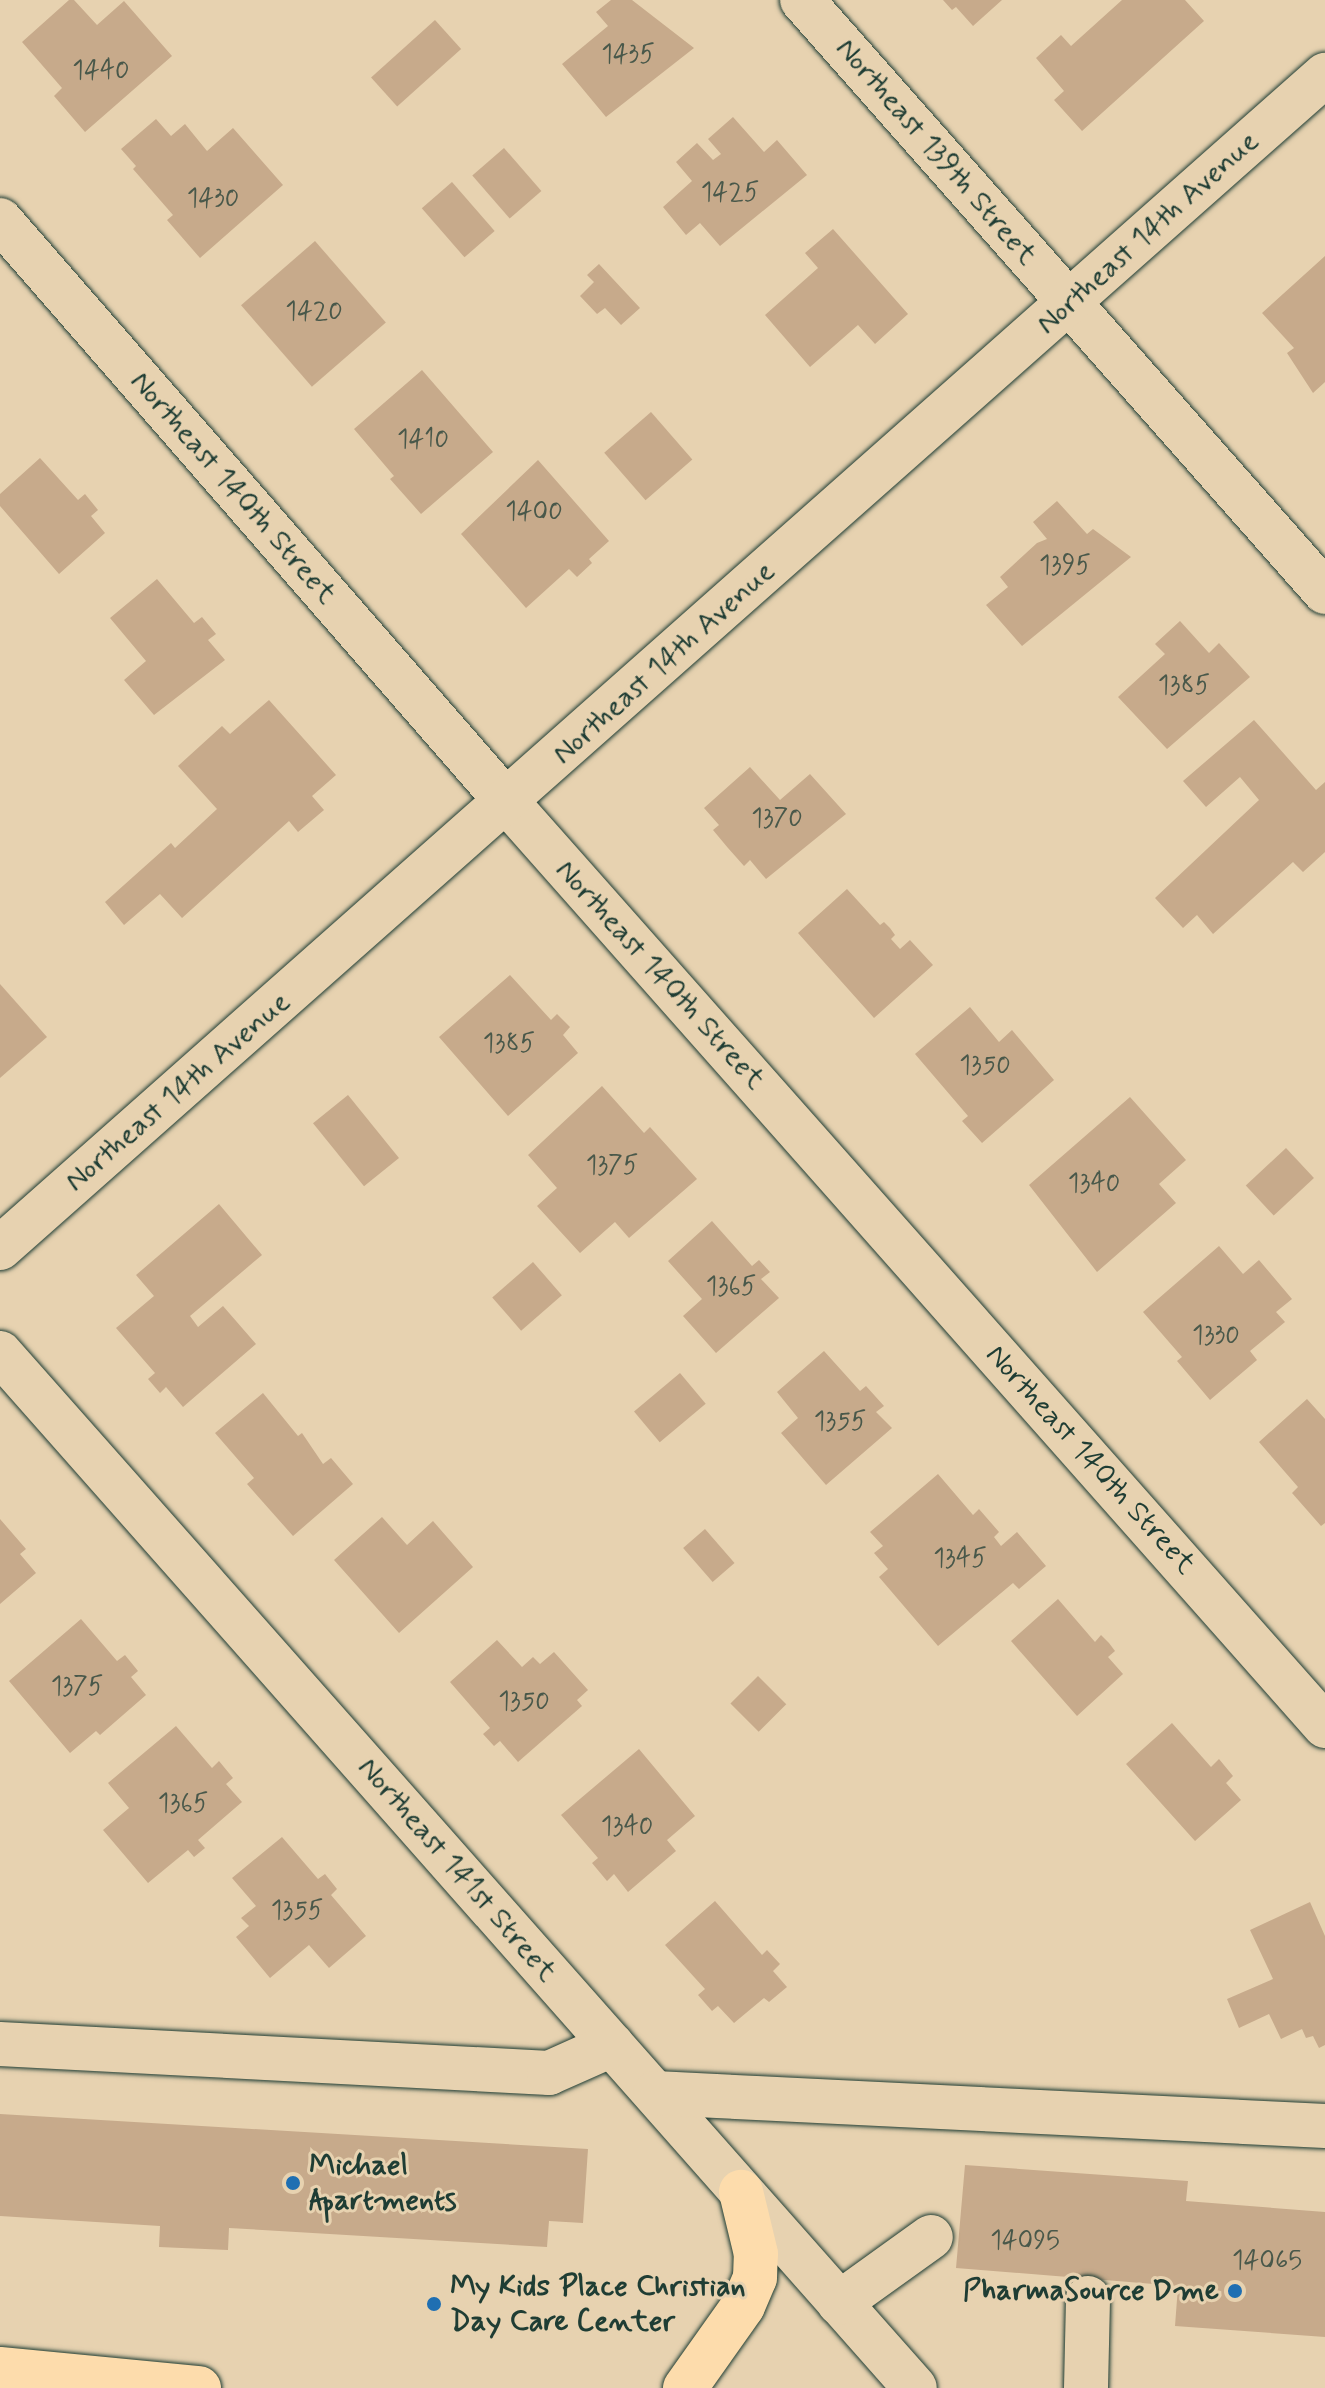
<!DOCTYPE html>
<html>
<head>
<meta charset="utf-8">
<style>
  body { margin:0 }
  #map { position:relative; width:1325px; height:2388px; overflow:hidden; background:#e7d2b0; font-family:Mynerve,sans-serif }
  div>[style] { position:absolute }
  .building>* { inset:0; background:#c7aa8b; transform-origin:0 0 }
  .roads { filter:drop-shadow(0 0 2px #1f3d34) drop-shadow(0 0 2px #1f3d34) }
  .minor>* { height:44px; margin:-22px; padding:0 22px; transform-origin:22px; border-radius:22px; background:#e7d2b0 }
  .major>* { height:44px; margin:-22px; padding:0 22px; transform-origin:22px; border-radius:22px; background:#fddcac }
  .dots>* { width:22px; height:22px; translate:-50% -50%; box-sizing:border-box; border:4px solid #e7d2b0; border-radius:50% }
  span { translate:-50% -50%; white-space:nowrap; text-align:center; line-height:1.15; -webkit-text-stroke:6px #e7d2b0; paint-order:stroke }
  .number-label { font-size:26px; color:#49584a }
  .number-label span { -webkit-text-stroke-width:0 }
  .street-label { font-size:30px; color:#1f3d34 }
  .poi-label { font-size:30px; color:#1f3d34; font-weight:700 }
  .left { translate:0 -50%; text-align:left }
  .right { translate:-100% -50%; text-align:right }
</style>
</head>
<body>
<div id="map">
  <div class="building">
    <i style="clip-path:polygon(69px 0,74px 0,97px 25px,124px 1px,172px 56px,85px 132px,54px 96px,62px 88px,22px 42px)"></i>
    <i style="clip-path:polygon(611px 0,632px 0,694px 48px,606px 117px,562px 64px,608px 26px,596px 12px)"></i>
    <i style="clip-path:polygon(943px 0,1002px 0,973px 26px,956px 7px,952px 10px)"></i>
    <i style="clip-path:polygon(1122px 0,1185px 0,1204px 21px,1082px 131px,1054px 100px,1064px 91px,1036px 58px,1061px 35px,1071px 46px)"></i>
    <i style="left:435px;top:20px;width:39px;height:86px;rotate:48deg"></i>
    <i style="clip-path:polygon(733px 117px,764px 152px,777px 140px,807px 175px,720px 246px,700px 223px,686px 235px,663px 207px,692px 181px,676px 162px,697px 143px,713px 160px,721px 154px,708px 139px)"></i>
    <i style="clip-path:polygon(156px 119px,171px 136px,185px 124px,207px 151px,233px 128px,283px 185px,200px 258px,167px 220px,173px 215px,133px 169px,136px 166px,121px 149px)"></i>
    <i style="left:504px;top:148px;width:57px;height:42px;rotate:49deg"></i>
    <i style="left:452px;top:182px;width:65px;height:40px;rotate:49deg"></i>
    <i style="clip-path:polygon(833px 229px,908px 314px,875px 344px,858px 325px,810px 367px,765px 315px,818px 268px,805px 253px)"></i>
    <i style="left:315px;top:241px;width:108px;height:98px;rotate:49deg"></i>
    <i style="clip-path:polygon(1325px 256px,1325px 382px,1313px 393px,1287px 353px,1294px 348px,1262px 313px)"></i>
    <i style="clip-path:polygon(599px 264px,640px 308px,621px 325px,605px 308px,597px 314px,580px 296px,594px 282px,587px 275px)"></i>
    <i style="clip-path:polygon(422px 370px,493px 452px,421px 514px,390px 479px,394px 476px,354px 429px)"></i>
    <i style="left:651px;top:412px;width:63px;height:62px;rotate:49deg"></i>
    <i style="clip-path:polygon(40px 458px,78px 500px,85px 494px,98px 510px,91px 516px,105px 533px,59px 574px,0 506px,0 494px)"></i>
    <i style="clip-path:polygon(538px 460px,609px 541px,589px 559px,592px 563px,577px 577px,569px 569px,526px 608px,461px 534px)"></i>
    <i style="clip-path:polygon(1057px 501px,1087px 534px,1093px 529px,1131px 557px,1022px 646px,986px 605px,1008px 587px,1000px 577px,1037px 543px,1047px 539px,1033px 522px)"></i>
    <i style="clip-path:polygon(157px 579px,194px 623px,202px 617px,216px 634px,208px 640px,225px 660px,154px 715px,124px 680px,146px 661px,110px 618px)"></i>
    <i style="clip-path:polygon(1180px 621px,1209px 653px,1219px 643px,1250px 677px,1167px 749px,1118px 697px,1165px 654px,1155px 644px)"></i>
    <i style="clip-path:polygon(269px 700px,336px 775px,312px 796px,324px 810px,298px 832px,289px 821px,182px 918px,160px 894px,124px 925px,105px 902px,171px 843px,175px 848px,217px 809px,178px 766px,222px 726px,230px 734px)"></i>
    <i style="clip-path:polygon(1254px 720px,1316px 790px,1325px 782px,1325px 852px,1303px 872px,1293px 862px,1213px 934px,1197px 915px,1183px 928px,1155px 898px,1259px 800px,1240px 777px,1206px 807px,1183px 781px)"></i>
    <i style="clip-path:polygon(750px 767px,780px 800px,810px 774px,846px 814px,766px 879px,750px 860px,744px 866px,728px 848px,713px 830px,719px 825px,704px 808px)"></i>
    <i style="clip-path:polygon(847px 889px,880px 925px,884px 922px,890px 928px,895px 935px,891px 939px,900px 949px,910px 940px,933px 965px,874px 1018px,798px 933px)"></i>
    <i style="clip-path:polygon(510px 975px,551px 1020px,557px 1014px,570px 1027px,563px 1035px,578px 1053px,508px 1116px,439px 1037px)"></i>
    <i style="clip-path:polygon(0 984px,47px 1037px,0 1078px)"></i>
    <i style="clip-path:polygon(970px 1007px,999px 1042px,1012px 1030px,1054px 1080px,982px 1143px,962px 1121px,968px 1116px,915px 1054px)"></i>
    <i style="clip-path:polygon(602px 1086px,644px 1133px,650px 1127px,697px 1179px,629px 1238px,615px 1222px,580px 1253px,537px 1206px,557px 1188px,528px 1155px)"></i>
    <i style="left:348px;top:1095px;width:81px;height:45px;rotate:51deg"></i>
    <i style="clip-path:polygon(1130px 1097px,1186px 1160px,1159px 1184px,1176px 1203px,1097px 1272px,1029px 1185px)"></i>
    <i style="left:1286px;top:1148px;width:41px;height:55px;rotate:47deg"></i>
    <i style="clip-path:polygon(219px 1204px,262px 1255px,190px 1316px,198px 1327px,223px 1306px,256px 1344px,183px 1407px,166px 1387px,160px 1393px,148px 1379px,155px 1373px,116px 1328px,154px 1296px,136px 1275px)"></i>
    <i style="clip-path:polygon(712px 1221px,752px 1266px,759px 1260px,770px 1272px,761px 1279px,779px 1298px,716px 1353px,683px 1316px,702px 1299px,668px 1261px)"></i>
    <i style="clip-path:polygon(1219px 1246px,1243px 1274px,1259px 1260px,1292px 1299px,1276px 1312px,1285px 1322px,1250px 1351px,1257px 1360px,1210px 1400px,1177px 1361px,1182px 1357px,1143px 1312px)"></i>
    <i style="left:533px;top:1262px;width:44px;height:54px;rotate:49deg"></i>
    <i style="clip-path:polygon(824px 1351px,860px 1391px,866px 1386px,884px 1406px,876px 1412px,892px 1428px,826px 1485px,781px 1433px,798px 1418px,777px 1392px)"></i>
    <i style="left:680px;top:1373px;width:40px;height:60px;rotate:50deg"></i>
    <i style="clip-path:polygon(263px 1393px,298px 1436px,302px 1433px,323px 1464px,331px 1458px,353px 1484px,293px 1536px,247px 1484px,254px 1478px,215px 1433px)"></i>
    <i style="clip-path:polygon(1307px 1399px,1325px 1419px,1325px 1523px,1321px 1526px,1292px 1493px,1298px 1487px,1259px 1442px)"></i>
    <i style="clip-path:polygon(938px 1474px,973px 1515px,979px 1509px,999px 1532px,994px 1537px,1001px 1546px,1017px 1532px,1046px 1566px,1019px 1589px,1013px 1583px,938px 1646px,879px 1577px,888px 1569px,874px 1553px,883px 1546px,870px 1532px)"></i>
    <i style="clip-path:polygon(382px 1517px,407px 1545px,433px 1521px,473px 1567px,399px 1633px,334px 1560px)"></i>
    <i style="clip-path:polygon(0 1519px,26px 1549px,20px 1554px,36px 1573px,0 1604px)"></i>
    <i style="left:705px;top:1529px;width:45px;height:29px;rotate:49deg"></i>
    <i style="clip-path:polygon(1058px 1599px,1095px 1642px,1101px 1635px,1109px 1643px,1115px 1651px,1108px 1657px,1123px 1674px,1077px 1716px,1011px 1641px)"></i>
    <i style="clip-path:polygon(81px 1619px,117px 1661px,125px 1655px,138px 1671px,131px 1677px,146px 1695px,100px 1735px,96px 1731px,70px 1753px,9px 1681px)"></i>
    <i style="clip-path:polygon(497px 1640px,522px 1667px,533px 1657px,540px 1664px,554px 1652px,588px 1690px,577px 1700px,582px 1706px,518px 1762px,500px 1741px,494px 1746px,483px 1734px,490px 1728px,450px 1682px)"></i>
    <i style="left:758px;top:1676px;width:40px;height:39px;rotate:45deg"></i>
    <i style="clip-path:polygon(1172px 1723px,1211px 1767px,1219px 1759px,1233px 1776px,1226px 1783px,1241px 1800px,1195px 1841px,1126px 1764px)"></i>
    <i style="clip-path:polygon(176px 1726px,212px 1768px,219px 1761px,233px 1778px,226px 1784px,242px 1802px,198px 1840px,205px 1848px,194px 1857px,188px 1850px,148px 1883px,103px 1830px,129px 1808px,108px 1783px)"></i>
    <i style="clip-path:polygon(639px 1749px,695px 1816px,667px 1840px,676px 1851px,628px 1892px,614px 1874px,607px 1881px,592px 1863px,598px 1858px,561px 1815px)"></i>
    <i style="clip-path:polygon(282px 1837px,318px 1879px,325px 1874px,337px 1889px,331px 1895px,366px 1936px,329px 1968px,309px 1945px,270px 1978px,236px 1937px,249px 1926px,241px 1918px,256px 1906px,232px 1878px)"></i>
    <i style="clip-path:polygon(715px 1901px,762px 1955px,767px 1950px,780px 1964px,773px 1971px,787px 1987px,769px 2002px,764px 1998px,734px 2023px,718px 2006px,712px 2011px,698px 1995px,705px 1989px,665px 1945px)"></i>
    <i style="clip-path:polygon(1310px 1902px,1325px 1936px,1325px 2045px,1319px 2048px,1313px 2036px,1306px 2038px,1302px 2029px,1281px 2039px,1269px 2014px,1239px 2028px,1227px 1999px,1273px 1979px,1250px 1930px)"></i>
    <i style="clip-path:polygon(0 2114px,588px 2149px,583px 2223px,549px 2221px,547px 2247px,229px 2228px,228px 2250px,159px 2247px,160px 2226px,0 2216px)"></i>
    <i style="clip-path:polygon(965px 2165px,1188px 2181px,1186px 2201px,1325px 2212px,1325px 2337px,1175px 2326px,1178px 2286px,956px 2268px)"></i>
  </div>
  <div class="roads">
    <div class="minor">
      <i style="left:802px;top:0;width:790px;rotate:48.54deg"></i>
      <i style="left:0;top:220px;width:772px;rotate:48.94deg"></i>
      <i style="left:507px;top:802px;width:1234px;rotate:48.48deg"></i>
      <i style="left:0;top:1248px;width:1770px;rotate:-41.52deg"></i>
      <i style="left:0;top:1353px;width:1381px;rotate:48.52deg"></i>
      <i style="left:0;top:2044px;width:550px;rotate:3.02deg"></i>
      <i style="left:549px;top:2073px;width:69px;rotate:-24deg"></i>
      <i style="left:655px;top:2093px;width:671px;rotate:2.82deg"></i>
      <i style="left:839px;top:2303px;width:113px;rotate:-35.7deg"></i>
      <i style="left:1086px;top:2388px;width:90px;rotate:-88.7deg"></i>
    </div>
    <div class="major">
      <i style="left:0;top:2369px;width:200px;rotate:5.5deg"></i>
      <i style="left:685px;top:2388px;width:100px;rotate:-54.7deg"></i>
      <i style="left:743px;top:2306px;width:30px;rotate:-67deg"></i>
      <i style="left:755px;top:2278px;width:24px;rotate:-88deg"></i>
      <i style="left:756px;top:2254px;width:64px;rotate:-103.6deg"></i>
    </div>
  </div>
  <div class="dots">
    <i style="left:293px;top:2183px;background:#1f6fb2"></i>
    <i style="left:1235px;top:2291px;background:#1f6fb2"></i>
    <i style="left:434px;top:2304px;background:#1f6fb2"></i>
  </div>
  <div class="number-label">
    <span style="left:628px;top:56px">1435</span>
    <span style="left:101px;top:72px">1440</span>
    <span style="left:730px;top:194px">1425</span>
    <span style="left:213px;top:200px">1430</span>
    <span style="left:314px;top:313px">1420</span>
    <span style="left:423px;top:441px">1410</span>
    <span style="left:534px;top:513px">1400</span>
    <span style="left:1065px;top:567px">1395</span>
    <span style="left:1184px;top:687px">1385</span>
    <span style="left:777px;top:820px">1370</span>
    <span style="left:509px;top:1045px">1385</span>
    <span style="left:985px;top:1067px">1350</span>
    <span style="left:612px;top:1167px">1375</span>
    <span style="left:1094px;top:1185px">1340</span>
    <span style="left:731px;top:1288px">1365</span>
    <span style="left:1216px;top:1337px">1330</span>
    <span style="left:840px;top:1423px">1355</span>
    <span style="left:960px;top:1560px">1345</span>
    <span style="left:77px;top:1688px">1375</span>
    <span style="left:524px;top:1703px">1350</span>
    <span style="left:183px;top:1805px">1365</span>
    <span style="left:627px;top:1828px">1340</span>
    <span style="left:297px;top:1912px">1355</span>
    <span style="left:1025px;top:2242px">14095</span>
    <span style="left:1267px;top:2262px">14065</span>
  </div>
  <div class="street-label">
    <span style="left:936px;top:152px;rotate:49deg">Northeast 139th Street</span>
    <span style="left:1148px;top:233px;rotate:-42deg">Northeast 14th Avenue</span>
    <span style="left:233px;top:488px;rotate:49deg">Northeast 140th Street</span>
    <span style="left:664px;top:663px;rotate:-42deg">Northeast 14th Avenue</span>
    <span style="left:660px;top:975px;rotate:48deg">Northeast 140th Street</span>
    <span style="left:178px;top:1092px;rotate:-41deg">Northeast 14th Avenue</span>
    <span style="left:1090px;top:1460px;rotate:48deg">Northeast 140th Street</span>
    <span style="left:457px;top:1870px;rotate:49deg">Northeast 141st Street</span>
  </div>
  <div class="poi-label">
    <span class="left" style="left:309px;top:2183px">Michael<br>Apartments</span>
    <span class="left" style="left:450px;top:2304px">My Kids Place Christian<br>Day Care Center</span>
    <span class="right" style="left:1219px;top:2291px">PharmaSource Dme</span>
  </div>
</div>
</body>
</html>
